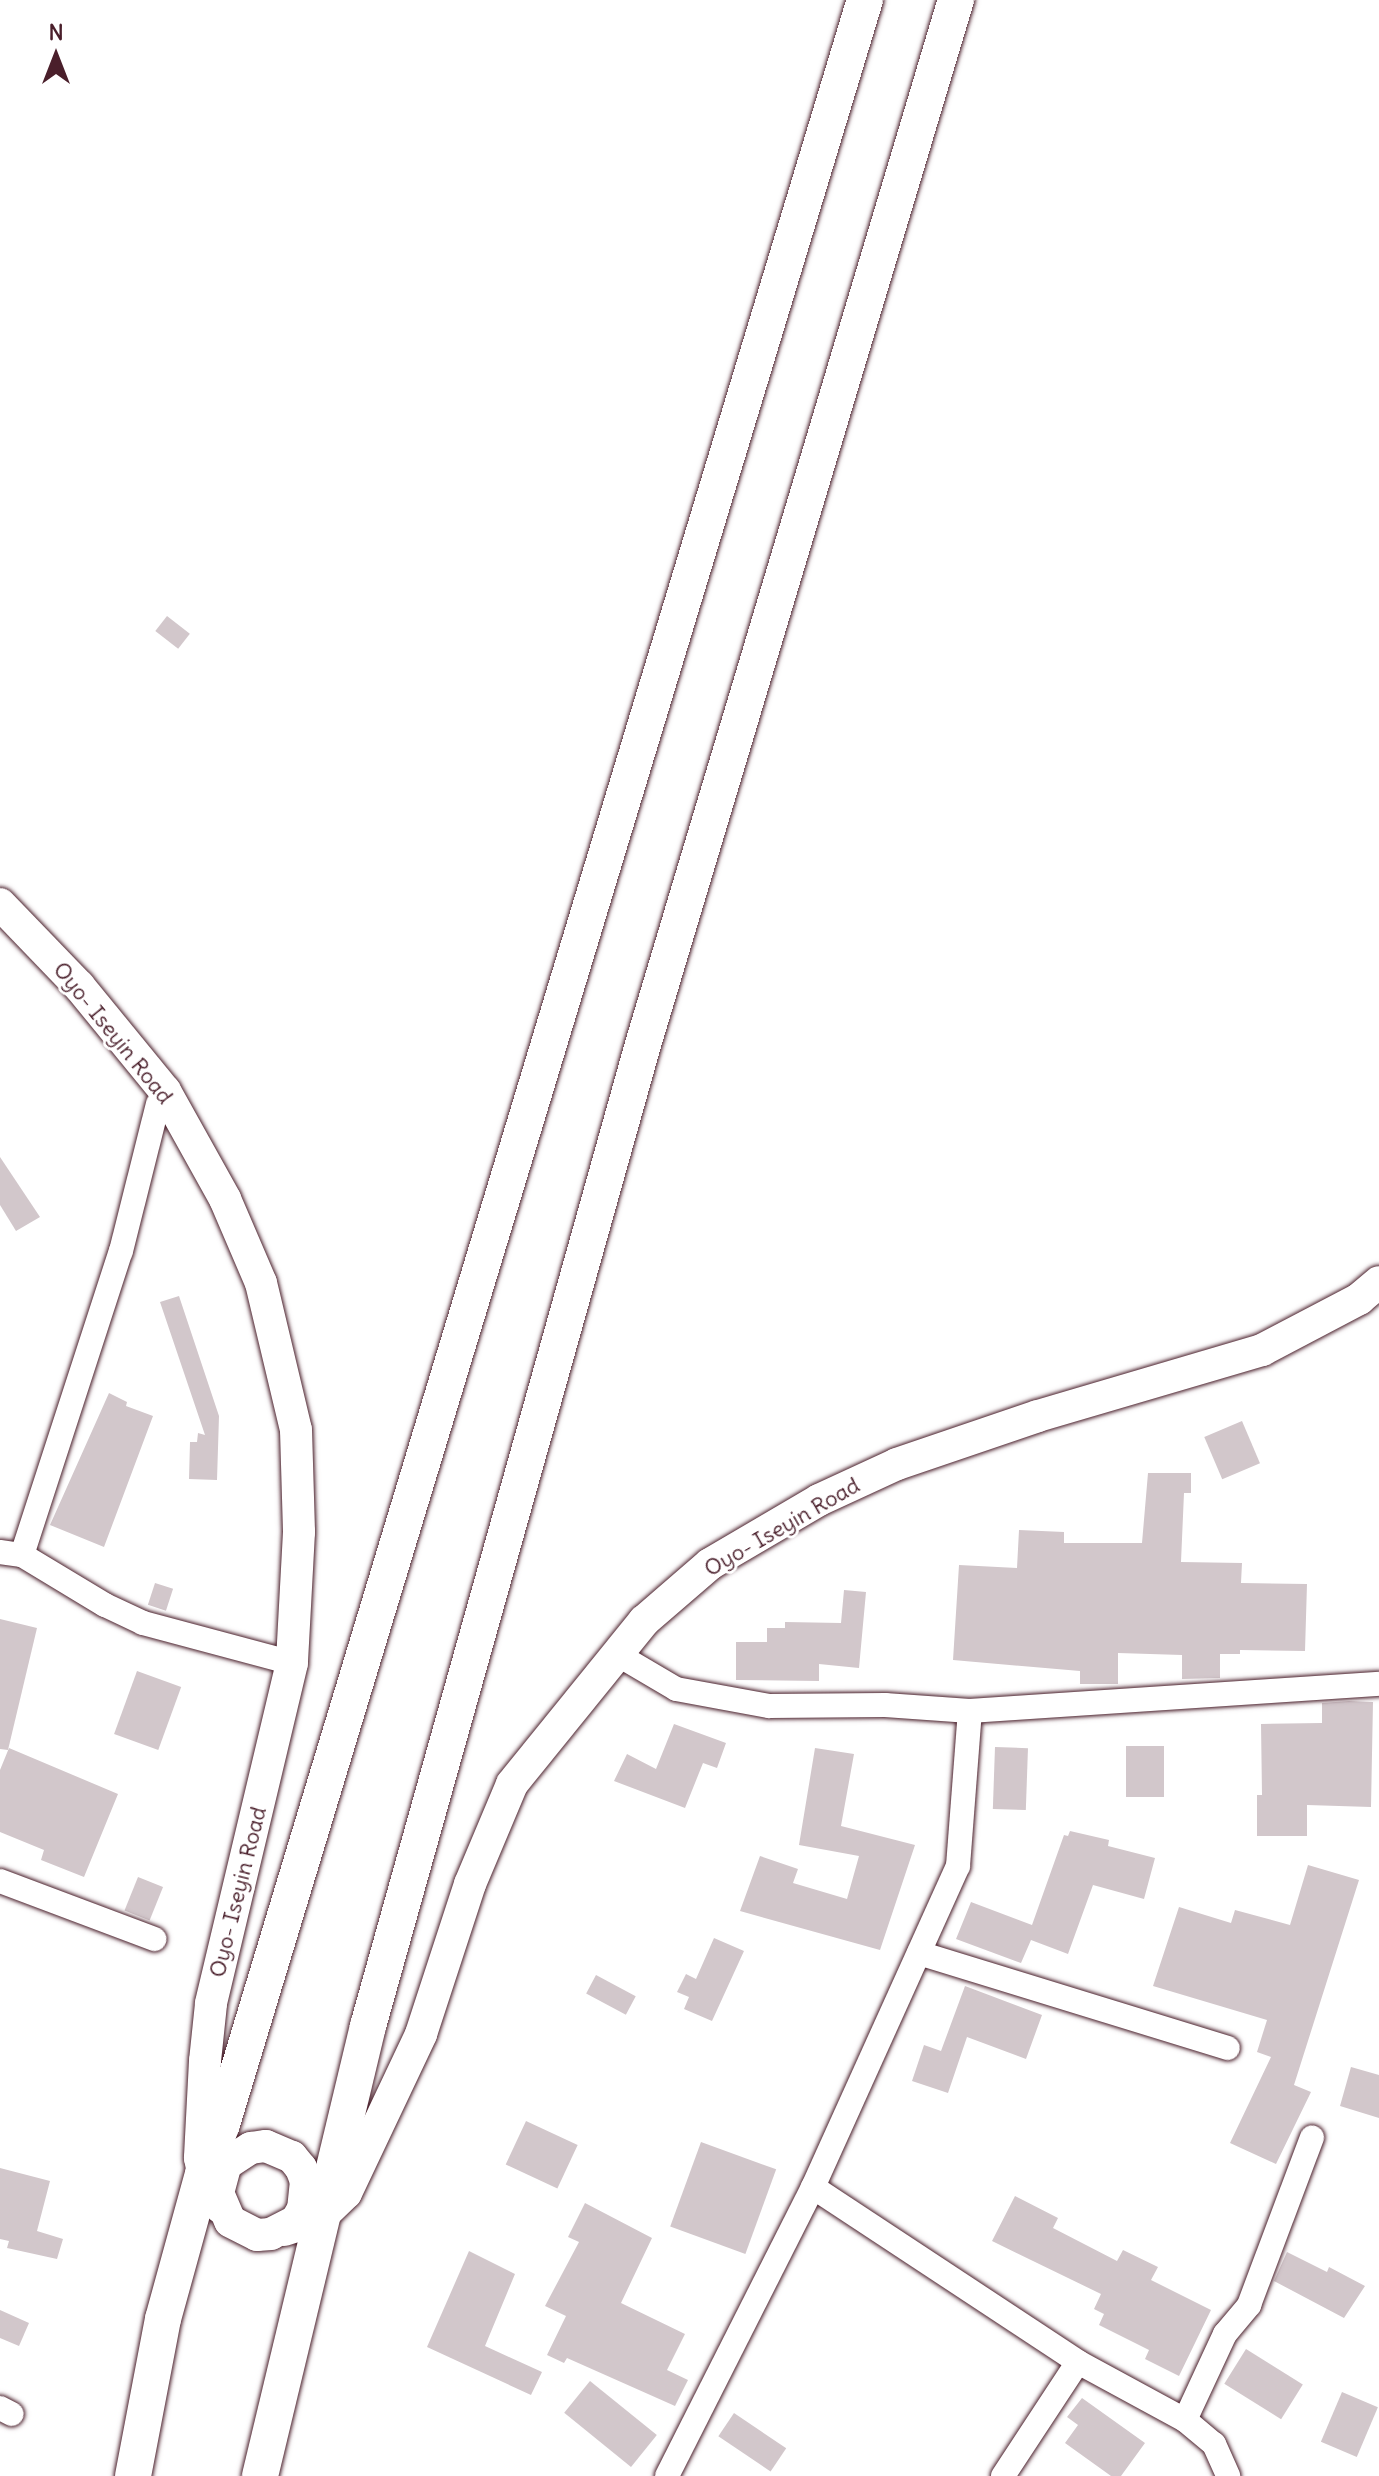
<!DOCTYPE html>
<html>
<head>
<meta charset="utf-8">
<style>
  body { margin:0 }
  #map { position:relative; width:1379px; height:2476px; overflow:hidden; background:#fff; font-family:Delius,sans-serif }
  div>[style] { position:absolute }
  .building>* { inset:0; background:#d2c7cb; transform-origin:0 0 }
  .roads { filter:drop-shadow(0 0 2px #4a1f2b) drop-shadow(0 0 2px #4a1f2b) }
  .minor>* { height:24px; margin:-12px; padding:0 12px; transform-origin:12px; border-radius:12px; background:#fff }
  .major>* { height:32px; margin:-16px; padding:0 16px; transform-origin:16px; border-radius:16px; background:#fff }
  .highway>* { height:36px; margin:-18px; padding:0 18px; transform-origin:18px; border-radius:18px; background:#fff }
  span { translate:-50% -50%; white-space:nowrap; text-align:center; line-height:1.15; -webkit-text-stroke:6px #fff; paint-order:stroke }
  .street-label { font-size:22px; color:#4a1f2b }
  .north { position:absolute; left:16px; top:16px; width:80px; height:80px; -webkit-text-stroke:6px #fff; paint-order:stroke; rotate:0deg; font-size:22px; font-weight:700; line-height:32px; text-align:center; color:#4a1f2b }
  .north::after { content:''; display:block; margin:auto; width:28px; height:36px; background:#4a1f2b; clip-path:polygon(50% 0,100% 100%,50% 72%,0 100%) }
</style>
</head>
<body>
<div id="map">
  <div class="building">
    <i style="left:167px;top:616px;width:29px;height:19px;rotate:38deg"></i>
    <i style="clip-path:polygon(0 1157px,40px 1217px,16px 1231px,0 1205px)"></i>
    <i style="clip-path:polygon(179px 1296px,219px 1416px,217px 1480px,189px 1479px,190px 1442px,197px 1442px,198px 1433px,205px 1435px,160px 1302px)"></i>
    <i style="clip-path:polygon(109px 1393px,127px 1402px,126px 1406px,153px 1416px,104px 1547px,50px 1525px)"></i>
    <i style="left:1242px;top:1421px;width:46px;height:41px;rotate:67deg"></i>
    <i style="clip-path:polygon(1148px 1473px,1191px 1473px,1191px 1493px,1184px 1493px,1181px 1562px,1242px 1563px,1241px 1583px,1307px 1584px,1305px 1651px,1240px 1650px,1240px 1654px,1220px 1654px,1220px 1678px,1182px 1679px,1182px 1655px,1118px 1653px,1118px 1684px,1080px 1684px,1080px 1671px,953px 1660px,959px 1565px,1017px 1568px,1019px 1530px,1064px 1532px,1064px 1543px,1142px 1543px)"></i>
    <i style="left:155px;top:1583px;width:19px;height:23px;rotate:18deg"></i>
    <i style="clip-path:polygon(844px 1590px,866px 1592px,859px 1668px,819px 1664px,819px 1681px,736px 1680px,736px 1642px,767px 1642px,767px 1628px,785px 1628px,785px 1622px,841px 1623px)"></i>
    <i style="clip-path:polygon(0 1619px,37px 1628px,8px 1750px,0 1749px)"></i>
    <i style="left:137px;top:1671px;width:47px;height:67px;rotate:20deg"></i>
    <i style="clip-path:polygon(1349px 1701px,1373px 1702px,1371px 1807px,1307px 1805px,1307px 1836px,1257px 1836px,1257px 1795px,1262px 1795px,1261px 1724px,1322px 1723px,1322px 1703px)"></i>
    <i style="clip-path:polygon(674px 1724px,726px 1743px,717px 1768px,703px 1763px,685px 1808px,614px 1781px,627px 1754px,656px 1769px)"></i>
    <i style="left:1126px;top:1746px;width:38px;height:51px"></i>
    <i style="left:995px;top:1747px;width:33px;height:62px;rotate:2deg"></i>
    <i style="clip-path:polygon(9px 1748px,118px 1794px,84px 1877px,41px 1860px,44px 1850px,0 1832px,0 1770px)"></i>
    <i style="clip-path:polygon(815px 1748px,854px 1754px,841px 1826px,915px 1845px,880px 1950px,740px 1911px,760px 1856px,798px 1869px,793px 1883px,847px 1899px,859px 1856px,799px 1845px)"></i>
    <i style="clip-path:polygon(1070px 1831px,1109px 1840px,1108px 1846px,1155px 1858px,1144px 1899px,1093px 1885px,1068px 1954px,1031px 1940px,1021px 1963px,956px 1939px,971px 1902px,1032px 1925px,1064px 1835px,1068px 1836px)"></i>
    <i style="clip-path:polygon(1308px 1865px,1359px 1880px,1294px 2085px,1311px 2092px,1276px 2164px,1230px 2143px,1271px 2057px,1257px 2052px,1267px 2020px,1153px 1986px,1179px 1907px,1231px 1923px,1235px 1910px,1290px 1925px)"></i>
    <i style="left:138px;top:1877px;width:27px;height:36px;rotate:22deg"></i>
    <i style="clip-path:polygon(714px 1938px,744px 1951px,712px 2021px,684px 2009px,689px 1997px,677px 1992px,686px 1974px,696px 1979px)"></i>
    <i style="left:596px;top:1975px;width:45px;height:21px;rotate:28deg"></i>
    <i style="clip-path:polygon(965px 1986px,1042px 2015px,1026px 2059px,967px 2037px,948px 2093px,912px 2081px,924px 2045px,941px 2051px)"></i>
    <i style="clip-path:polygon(1351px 2067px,1379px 2075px,1379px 2118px,1340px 2106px)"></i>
    <i style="left:526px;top:2121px;width:57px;height:48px;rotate:25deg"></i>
    <i style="left:701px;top:2142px;width:80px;height:90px;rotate:20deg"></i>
    <i style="clip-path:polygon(0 2168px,50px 2181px,37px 2231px,63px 2239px,57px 2259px,7px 2248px,9px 2241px,0 2239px)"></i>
    <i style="clip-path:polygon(1015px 2196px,1058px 2218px,1053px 2228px,1117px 2261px,1123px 2250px,1158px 2267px,1151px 2280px,1211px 2310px,1179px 2376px,1145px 2359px,1149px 2350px,1099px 2325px,1104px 2314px,1094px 2309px,1101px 2294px,992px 2241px)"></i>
    <i style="clip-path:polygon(585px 2203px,652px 2238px,621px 2303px,685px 2334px,667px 2370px,688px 2380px,675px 2406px,567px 2358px,564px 2363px,547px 2355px,566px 2316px,545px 2306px,579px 2242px,568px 2237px)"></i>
    <i style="clip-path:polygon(469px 2251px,515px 2274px,485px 2346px,542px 2372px,531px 2395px,427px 2347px)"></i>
    <i style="clip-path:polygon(1287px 2252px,1327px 2272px,1329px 2267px,1365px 2286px,1344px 2318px,1274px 2281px)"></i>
    <i style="clip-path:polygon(0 2310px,29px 2323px,19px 2346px,0 2338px)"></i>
    <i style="left:1246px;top:2349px;width:67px;height:41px;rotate:32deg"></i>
    <i style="left:590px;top:2381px;width:86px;height:41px;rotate:39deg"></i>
    <i style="left:1342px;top:2392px;width:39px;height:54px;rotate:23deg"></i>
    <i style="clip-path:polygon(1082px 2398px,1145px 2443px,1121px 2476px,1111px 2476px,1065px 2443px,1078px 2425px,1067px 2417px)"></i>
    <i style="left:734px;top:2413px;width:63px;height:28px;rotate:34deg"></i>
  </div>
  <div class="roads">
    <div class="minor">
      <i style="left:0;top:1552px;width:22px;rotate:8deg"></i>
      <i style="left:22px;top:1555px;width:97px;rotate:31.1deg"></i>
      <i style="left:105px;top:1605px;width:42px;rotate:25.3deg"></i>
      <i style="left:143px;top:1623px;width:154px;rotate:15deg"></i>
      <i style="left:22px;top:1555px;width:320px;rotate:-72deg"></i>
      <i style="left:121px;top:1251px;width:152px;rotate:-75.9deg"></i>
      <i style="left:615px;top:1653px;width:71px;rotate:30.5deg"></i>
      <i style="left:676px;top:1689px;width:95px;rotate:10.4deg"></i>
      <i style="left:769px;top:1706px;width:116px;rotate:-0.5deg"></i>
      <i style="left:885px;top:1705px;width:85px;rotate:4deg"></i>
      <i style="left:970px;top:1711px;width:410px;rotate:-3.8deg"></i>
      <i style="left:0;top:1881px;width:165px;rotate:20.6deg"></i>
      <i style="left:919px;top:1953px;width:323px;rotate:17.1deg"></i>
      <i style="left:813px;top:2187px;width:318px;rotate:33.4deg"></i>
      <i style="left:1078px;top:2362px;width:122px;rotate:28.5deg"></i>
      <i style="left:1185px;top:2420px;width:38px;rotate:40deg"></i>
      <i style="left:1214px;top:2444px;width:35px;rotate:66deg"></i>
      <i style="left:0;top:2408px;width:13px;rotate:27deg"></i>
      <i style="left:1185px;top:2420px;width:95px;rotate:-65.1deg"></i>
      <i style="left:1225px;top:2334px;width:38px;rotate:-50deg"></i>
      <i style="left:1249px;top:2305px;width:179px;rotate:-69.4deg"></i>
      <i style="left:667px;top:2476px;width:324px;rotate:-63.2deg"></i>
      <i style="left:813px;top:2187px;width:352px;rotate:-65.7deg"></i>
      <i style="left:958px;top:1866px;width:155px;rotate:-85.6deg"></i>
      <i style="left:1003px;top:2476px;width:136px;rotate:-56.7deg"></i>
    </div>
    <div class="major">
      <i style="left:0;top:904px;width:114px;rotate:46.1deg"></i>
      <i style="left:79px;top:986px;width:136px;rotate:50.7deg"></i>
      <i style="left:165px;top:1091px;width:124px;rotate:60.9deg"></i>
      <i style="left:225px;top:1199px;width:91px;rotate:66.8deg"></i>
      <i style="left:261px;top:1283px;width:151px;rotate:76.6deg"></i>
      <i style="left:296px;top:1430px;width:102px;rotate:88.3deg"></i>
      <i style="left:299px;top:1532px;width:131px;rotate:93.1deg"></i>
      <i style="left:292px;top:1663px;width:350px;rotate:103.4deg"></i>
      <i style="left:211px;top:2004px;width:57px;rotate:96deg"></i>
      <i style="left:205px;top:2061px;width:97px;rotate:93deg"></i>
      <i style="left:200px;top:2158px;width:16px;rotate:79deg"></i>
      <i style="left:203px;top:2174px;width:38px;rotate:62deg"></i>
      <i style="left:306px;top:2181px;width:28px;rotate:96deg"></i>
      <i style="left:303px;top:2209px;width:14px;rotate:120deg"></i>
      <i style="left:296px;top:2221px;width:28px;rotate:153deg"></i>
      <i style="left:271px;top:2234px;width:14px;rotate:176deg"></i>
      <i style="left:257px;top:2235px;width:30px;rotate:-153deg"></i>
      <i style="left:230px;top:2221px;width:30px;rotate:-113deg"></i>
      <i style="left:218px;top:2193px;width:30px;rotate:-75deg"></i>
      <i style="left:226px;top:2164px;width:30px;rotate:-33deg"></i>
      <i style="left:251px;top:2148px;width:15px;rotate:-8deg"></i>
      <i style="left:266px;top:2146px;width:28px;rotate:23deg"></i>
      <i style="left:292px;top:2157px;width:14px;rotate:51deg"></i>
      <i style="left:301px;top:2168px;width:53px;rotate:69.2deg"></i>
      <i style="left:284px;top:2230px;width:38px;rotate:-18deg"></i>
      <i style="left:320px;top:2218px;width:36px;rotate:-44deg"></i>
      <i style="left:346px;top:2193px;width:176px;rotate:-64.7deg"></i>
      <i style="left:421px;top:2034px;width:158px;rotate:-71.9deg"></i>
      <i style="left:470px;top:1884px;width:108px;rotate:-67.2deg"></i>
      <i style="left:512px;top:1784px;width:210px;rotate:-51deg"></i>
      <i style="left:644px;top:1621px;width:87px;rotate:-40.8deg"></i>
      <i style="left:710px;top:1564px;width:126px;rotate:-30.4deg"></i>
      <i style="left:819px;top:1500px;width:86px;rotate:-24.8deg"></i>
      <i style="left:897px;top:1464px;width:149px;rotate:-18.8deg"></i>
      <i style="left:1038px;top:1416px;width:234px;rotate:-16.4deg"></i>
      <i style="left:1262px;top:1350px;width:110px;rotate:-27.7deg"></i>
      <i style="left:1359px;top:1299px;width:26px;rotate:-40deg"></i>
    </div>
    <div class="highway">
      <i style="left:133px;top:2476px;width:160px;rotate:-79.2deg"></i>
      <i style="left:163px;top:2319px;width:150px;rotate:-74.6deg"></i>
      <i style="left:203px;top:2174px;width:53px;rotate:-69.2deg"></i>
      <i style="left:222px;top:2124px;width:2219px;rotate:-73.16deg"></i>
      <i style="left:260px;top:2476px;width:463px;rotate:-76.5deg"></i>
      <i style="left:368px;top:2026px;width:1023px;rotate:-74.35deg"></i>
      <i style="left:644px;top:1041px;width:1087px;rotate:-73.32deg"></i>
    </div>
  </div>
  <div class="street-label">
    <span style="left:113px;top:1033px;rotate:51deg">Oyo- Iseyin Road</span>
    <span style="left:782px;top:1527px;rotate:-30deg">Oyo- Iseyin Road</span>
    <span style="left:238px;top:1892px;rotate:-76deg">Oyo- Iseyin Road</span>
  </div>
  <div class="north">N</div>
</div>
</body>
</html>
